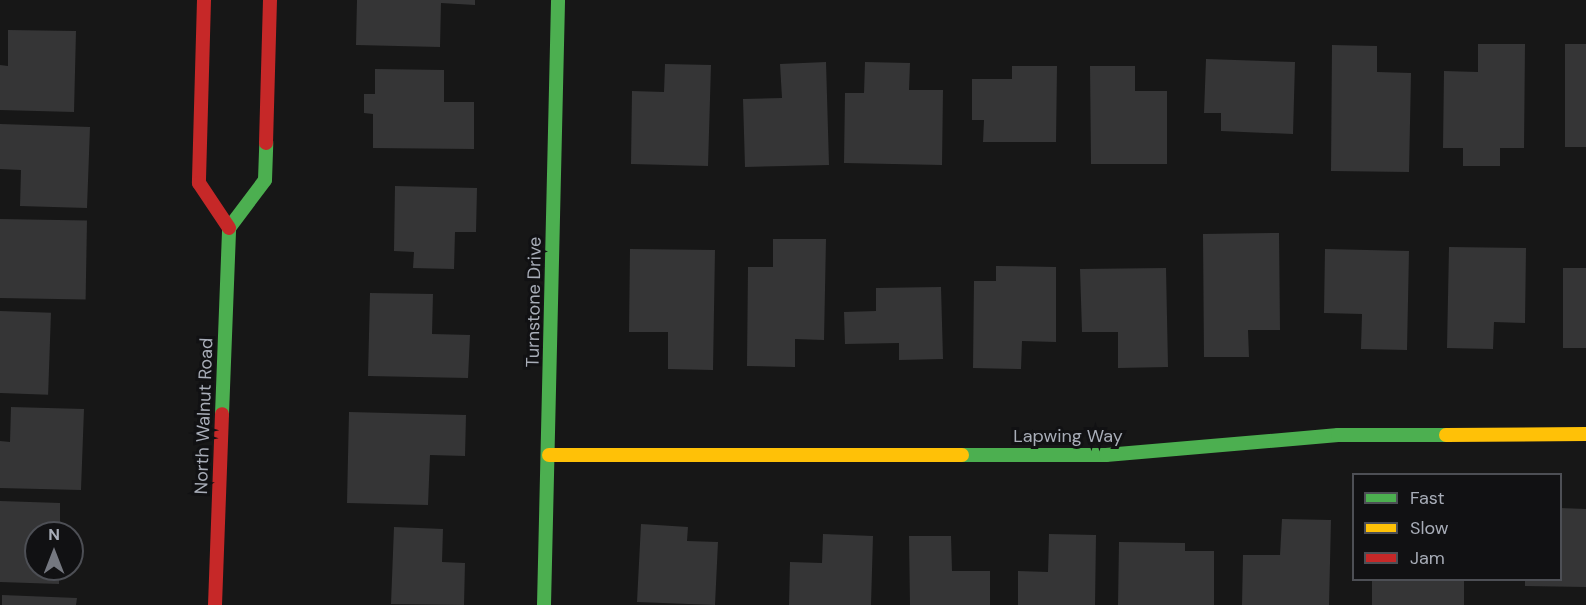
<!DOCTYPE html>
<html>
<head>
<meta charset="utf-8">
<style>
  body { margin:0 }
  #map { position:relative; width:1586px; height:605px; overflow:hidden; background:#171717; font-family:"DM Sans",sans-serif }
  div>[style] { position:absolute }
  .building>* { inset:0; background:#353536; transform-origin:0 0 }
  .fast>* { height:14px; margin:-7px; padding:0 7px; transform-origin:7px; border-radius:7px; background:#4caf50 }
  .slow>* { height:14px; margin:-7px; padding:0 7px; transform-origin:7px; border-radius:7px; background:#ffc107 }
  .jam>* { height:14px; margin:-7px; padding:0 7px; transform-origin:7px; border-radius:7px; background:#c62828 }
  span { translate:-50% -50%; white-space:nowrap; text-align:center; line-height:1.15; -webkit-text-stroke:6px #111113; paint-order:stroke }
  .street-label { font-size:18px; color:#a8adb8 }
  .legend { position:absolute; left:1352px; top:473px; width:210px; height:108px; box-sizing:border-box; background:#111113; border:2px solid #4d4f55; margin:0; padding:8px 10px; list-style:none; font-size:18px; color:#a8adb8 }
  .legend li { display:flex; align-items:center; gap:12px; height:30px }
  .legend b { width:30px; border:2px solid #4d4f55 }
  .north { position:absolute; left:24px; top:521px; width:60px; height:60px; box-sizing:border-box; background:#111113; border:2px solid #4d4f55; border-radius:50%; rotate:0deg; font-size:16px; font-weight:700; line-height:24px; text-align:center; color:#a8adb8 }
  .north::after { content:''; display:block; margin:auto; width:21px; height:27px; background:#757880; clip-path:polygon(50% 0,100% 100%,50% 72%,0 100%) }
</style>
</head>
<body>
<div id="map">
  <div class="building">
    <i style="clip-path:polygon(357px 0,475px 0,475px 5px,441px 3px,440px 47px,356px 45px)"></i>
    <i style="clip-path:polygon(8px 30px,76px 31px,74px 112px,0 110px,0 65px,8px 66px)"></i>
    <i style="clip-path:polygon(1478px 44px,1525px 44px,1524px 148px,1500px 148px,1500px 166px,1463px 166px,1463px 148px,1443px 148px,1444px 71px,1478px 72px)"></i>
    <i style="left:1565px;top:44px;width:21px;height:103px"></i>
    <i style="clip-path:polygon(1332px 45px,1377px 46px,1377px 72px,1411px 73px,1409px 172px,1331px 171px)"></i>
    <i style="clip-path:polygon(1206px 59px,1295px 62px,1293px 134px,1221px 131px,1221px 113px,1204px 113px)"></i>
    <i style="clip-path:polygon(826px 62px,829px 165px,745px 167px,743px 99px,782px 98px,780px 64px)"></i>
    <i style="clip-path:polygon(865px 62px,910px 63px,909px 90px,943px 90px,942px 165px,844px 163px,845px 93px,864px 93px)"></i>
    <i style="clip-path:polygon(665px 64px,711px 65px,708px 166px,631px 164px,632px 91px,664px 92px)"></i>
    <i style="clip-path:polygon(1012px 66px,1057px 66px,1056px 142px,983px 142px,984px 120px,972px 120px,972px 79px,1012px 79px)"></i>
    <i style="clip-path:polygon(1090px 66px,1135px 66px,1135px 91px,1167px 91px,1167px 164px,1091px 164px)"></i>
    <i style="clip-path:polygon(375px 69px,444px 70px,444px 102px,474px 102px,474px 149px,373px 148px,373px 114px,364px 113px,364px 94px,375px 94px)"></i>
    <i style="clip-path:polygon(0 124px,90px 127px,87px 208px,20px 206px,21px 170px,0 169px)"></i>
    <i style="clip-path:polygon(395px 186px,477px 188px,476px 232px,455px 232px,454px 269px,413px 268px,414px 252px,394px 251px)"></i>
    <i style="left:0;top:219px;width:87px;height:79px;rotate:1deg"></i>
    <i style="clip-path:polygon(1279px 233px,1280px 330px,1248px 330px,1249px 357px,1204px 357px,1203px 234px)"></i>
    <i style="clip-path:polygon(773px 239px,826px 239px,824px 340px,795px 339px,795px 367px,747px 366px,748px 267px,773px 267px)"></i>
    <i style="clip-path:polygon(1449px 247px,1526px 248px,1525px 323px,1494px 322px,1493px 349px,1447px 348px)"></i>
    <i style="clip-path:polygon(630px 249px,715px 250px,713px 370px,668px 369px,668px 332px,629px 332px)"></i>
    <i style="clip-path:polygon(1325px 249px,1409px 251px,1407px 350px,1361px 349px,1362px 314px,1324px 313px)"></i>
    <i style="clip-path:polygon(996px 266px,1056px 267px,1056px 342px,1022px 341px,1021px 369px,973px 368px,974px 281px,996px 281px)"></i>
    <i style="clip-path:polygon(1166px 268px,1168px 367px,1118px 368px,1118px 332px,1082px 332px,1080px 269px)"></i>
    <i style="left:1586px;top:268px;width:80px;height:23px;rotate:90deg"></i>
    <i style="clip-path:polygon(941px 287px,943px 359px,899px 360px,899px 343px,845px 344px,844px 312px,876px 311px,876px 288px)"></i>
    <i style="clip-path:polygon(370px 293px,433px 294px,432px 334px,470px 335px,468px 378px,368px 376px)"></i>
    <i style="left:0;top:311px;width:51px;height:82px;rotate:2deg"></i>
    <i style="clip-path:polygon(11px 407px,84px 409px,81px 490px,0 488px,0 441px,10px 442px)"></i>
    <i style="clip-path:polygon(349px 412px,466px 415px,465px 456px,430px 455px,428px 505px,347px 503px)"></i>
    <i style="clip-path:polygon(0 501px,60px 503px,60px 533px,36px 533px,36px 569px,59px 569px,59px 584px,0 582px)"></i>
    <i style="clip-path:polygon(1560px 508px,1586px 509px,1586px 587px,1525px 586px,1525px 580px,1560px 580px)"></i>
    <i style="clip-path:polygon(1282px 519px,1331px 520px,1329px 605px,1242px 605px,1243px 555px,1280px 555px)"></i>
    <i style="clip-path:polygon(641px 524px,688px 527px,687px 541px,718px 542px,715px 605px,637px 602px)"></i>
    <i style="clip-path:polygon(394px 527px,443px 529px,442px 562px,465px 563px,464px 605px,391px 604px)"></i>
    <i style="clip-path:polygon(823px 534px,873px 536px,871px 605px,789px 605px,790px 562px,822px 563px)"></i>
    <i style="clip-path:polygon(1049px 534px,1096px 535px,1095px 605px,1018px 605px,1018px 571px,1048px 572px)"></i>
    <i style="clip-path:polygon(909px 536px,951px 536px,952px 571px,990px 571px,990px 605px,910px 605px)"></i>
    <i style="clip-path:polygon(1119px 542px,1185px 543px,1185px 551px,1214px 551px,1214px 605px,1118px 605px)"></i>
    <i style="left:1372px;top:580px;width:92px;height:25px"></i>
    <i style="clip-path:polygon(2px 595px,77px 598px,76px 605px,2px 605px)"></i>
  </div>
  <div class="fast">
    <i style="left:222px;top:414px;width:186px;rotate:-87.8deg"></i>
    <i style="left:229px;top:228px;width:60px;rotate:-53.1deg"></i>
    <i style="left:265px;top:180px;width:37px;rotate:-88deg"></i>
    <i style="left:962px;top:455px;width:144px"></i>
    <i style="left:1106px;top:455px;width:233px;rotate:-4.9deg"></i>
    <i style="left:1338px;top:435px;width:108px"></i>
    <i style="left:544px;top:605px;width:605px;rotate:-88.67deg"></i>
  </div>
  <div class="slow">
    <i style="left:1446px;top:435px;width:140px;rotate:-0.4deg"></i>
    <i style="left:549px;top:455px;width:413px"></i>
  </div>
  <div class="jam">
    <i style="left:204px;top:0;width:183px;rotate:91.6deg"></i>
    <i style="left:199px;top:183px;width:54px;rotate:56.3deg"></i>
    <i style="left:266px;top:143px;width:143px;rotate:-88.4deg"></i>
    <i style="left:215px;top:605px;width:191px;rotate:-87.9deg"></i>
  </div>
  <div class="street-label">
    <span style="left:534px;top:302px;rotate:-89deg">Turnstone Drive</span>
    <span style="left:204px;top:416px;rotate:-88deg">North Walnut Road</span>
    <span style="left:1068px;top:436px">Lapwing Way</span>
  </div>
  <ul class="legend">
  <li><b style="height:8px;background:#4caf50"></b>Fast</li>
  <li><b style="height:8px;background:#ffc107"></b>Slow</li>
  <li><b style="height:8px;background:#c62828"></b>Jam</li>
  </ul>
  <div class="north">N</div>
</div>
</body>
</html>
